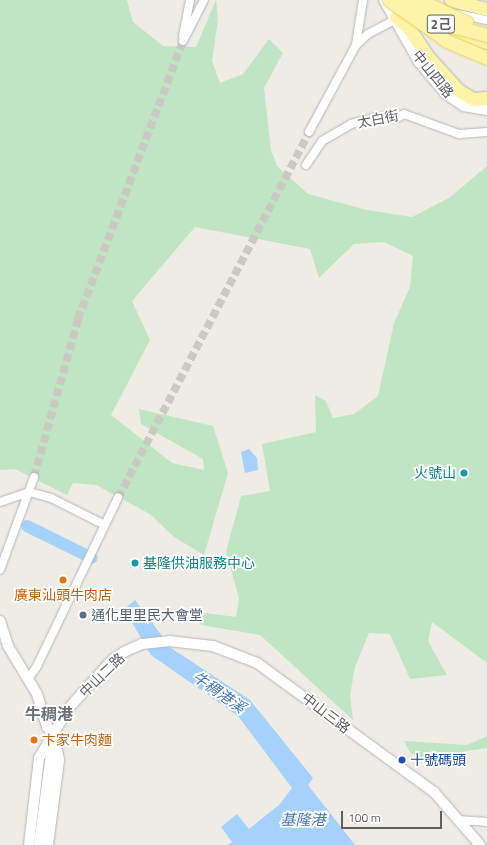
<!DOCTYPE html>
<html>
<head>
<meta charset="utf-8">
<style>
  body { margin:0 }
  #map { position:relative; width:487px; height:845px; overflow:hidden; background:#eeece4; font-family:"Titillium Web","Noto Sans TC",sans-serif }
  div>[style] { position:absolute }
  .green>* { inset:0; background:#c0e5c2 }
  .water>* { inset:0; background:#a4d2fd }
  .river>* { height:12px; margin:-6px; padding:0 6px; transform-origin:6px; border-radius:6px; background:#a4d2fd }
  .minor-tunnel>* { height:8px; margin-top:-4px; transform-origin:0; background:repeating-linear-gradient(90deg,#cac9c4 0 8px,transparent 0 12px) }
  .roads { filter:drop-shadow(0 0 1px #b4b6ba) drop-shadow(0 0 1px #b4b6ba) }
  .minor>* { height:8px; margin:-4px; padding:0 4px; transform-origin:4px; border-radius:4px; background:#fff }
  .tertiary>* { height:10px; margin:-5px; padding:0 5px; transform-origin:5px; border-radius:5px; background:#fff }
  .primary>* { height:13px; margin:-6.5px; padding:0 6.5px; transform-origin:6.5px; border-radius:6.5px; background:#fdf4a9 }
  .bridges { filter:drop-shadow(0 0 1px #eecc5c) drop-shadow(0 0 1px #eecc5c) }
  .primary-bridge>* { height:13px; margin:-6.5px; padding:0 6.5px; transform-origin:6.5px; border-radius:6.5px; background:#fdf4a9 }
  .dots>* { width:11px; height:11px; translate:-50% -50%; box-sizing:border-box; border:2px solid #fff; border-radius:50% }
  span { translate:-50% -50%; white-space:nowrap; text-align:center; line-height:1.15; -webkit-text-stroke:3.5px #fff; paint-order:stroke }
  .shield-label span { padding:1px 3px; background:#fff; border:1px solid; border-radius:3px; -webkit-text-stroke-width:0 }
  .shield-label { font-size:13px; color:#5c5f64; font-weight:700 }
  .street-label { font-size:14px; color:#5c5f64 }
  .culture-label { font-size:14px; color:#0d838f }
  .right { translate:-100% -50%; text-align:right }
  .left { translate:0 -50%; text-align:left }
  .food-label { font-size:14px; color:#c56008 }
  .service-label { font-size:14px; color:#4e5e75 }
  .transit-label { font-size:14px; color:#164399 }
  .water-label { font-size:15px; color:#4477b8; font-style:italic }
  .quarter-label { font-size:16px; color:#6d7176; font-weight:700 }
  .scale { position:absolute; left:341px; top:811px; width:101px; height:18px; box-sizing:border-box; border:2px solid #5c5f64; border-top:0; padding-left:5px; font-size:12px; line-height:14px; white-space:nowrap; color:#5c5f64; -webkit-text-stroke:3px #fff; paint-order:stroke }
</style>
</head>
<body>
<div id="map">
  <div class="green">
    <i style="clip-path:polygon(0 0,127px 0,133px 22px,163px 46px,196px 47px,216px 0,218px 19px,212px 61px,220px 83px,243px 74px,269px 39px,283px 53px,264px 88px,271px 150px,277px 166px,308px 194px,367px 210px,412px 217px,449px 198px,487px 166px,487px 663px,432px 622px,428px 641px,447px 675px,410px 679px,390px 634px,369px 633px,355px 667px,350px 695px,353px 720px,260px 635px,201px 625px,197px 612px,236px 617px,239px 598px,226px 552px,241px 496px,270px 491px,262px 444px,316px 432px,315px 395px,326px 401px,333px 418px,354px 414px,378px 396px,394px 323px,410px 287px,413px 256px,384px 242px,354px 244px,319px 278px,310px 249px,195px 227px,132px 301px,150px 340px,111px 415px,172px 463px,204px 470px,203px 459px,141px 424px,139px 409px,213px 426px,228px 473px,204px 555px,174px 537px,150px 514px,96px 485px,73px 483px,67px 495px,15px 469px,0 470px)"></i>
    <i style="clip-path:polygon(487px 736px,487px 748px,466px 751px,428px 764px,410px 752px,404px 741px,467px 745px)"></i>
  </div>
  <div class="water">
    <i style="clip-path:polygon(249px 449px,257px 458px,258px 470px,245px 473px,241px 452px)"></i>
    <i style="clip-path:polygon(135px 600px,171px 648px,250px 700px,313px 778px,308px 785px,355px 845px,228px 845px,232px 842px,221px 827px,237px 814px,249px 829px,280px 804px,292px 788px,238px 716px,151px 655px,124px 609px)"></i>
  </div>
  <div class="river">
    <i style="left:27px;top:526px;width:72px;rotate:26.2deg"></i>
  </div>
  <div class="minor-tunnel">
    <i style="left:34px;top:477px;width:164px;rotate:-74.4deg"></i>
    <i style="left:78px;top:319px;width:297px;rotate:-69.3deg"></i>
    <i style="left:118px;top:498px;width:413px;rotate:-62.4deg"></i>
  </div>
  <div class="roads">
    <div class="minor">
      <i style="left:458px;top:14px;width:30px;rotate:12deg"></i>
      <i style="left:183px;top:36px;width:37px;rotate:-79deg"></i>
      <i style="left:183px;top:41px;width:46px;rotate:-62.9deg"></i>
      <i style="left:356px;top:45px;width:16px;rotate:-43deg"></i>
      <i style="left:368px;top:34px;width:36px;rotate:-28deg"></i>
      <i style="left:309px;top:132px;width:99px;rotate:-61.6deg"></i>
      <i style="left:356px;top:45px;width:46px;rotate:-81.2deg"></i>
      <i style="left:306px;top:165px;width:29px;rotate:-56deg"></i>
      <i style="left:322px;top:141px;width:34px;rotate:-30deg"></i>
      <i style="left:351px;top:124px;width:30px;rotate:-14deg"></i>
      <i style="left:380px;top:117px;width:17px;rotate:3deg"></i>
      <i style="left:397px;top:118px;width:8px;rotate:-30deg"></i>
      <i style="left:404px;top:114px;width:59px;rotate:20deg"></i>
      <i style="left:459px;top:134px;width:28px;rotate:-4deg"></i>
      <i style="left:29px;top:492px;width:23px;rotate:15deg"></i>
      <i style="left:51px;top:498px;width:60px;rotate:26.6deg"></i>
      <i style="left:0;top:502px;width:31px;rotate:-19deg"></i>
      <i style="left:0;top:570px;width:99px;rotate:-69.9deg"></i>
      <i style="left:28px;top:679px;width:16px;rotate:-55deg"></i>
      <i style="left:37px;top:666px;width:187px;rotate:-64.3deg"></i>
      <i style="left:459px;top:820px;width:28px;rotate:4deg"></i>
    </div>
    <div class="tertiary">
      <i style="left:384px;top:0;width:71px;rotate:60.6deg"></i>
      <i style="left:419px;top:62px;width:42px;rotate:49.8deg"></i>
      <i style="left:446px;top:94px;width:22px;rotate:34deg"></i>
      <i style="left:464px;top:106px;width:23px;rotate:10deg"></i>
      <i style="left:0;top:621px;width:26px;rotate:72deg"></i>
      <i style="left:8px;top:646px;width:56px;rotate:58.9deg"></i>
      <i style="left:37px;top:694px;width:34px;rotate:73deg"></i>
      <i style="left:47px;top:727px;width:9px;rotate:41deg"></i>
      <i style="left:29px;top:845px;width:88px;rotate:-83.4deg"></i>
      <i style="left:39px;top:758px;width:57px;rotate:-59.4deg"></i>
      <i style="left:68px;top:709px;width:67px;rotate:-48deg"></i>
      <i style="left:113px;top:659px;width:15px;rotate:-32deg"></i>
      <i style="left:126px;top:651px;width:17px;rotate:-24deg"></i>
      <i style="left:142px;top:644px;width:27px;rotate:-6deg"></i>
      <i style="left:169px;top:641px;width:44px;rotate:6.5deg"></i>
      <i style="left:213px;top:646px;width:47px;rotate:21.1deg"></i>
      <i style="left:257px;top:663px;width:219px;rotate:36.1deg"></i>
      <i style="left:434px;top:792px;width:70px;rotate:49deg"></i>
      <i style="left:39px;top:845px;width:108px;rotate:-82.5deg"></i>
      <i style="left:48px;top:845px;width:86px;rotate:-82.6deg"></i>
      <i style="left:59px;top:760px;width:22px;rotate:-100deg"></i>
    </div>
    <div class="primary">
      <i style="left:451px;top:0;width:37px;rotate:14deg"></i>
      <i style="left:396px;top:17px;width:17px;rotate:40deg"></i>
      <i style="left:409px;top:28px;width:33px;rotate:57deg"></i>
      <i style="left:427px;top:56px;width:46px;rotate:47.6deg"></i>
      <i style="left:458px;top:90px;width:17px;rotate:31deg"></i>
      <i style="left:473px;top:99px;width:14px;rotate:-4deg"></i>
      <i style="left:454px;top:32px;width:35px;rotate:18deg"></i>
    </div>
  </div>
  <div class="bridges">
    <div class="primary-bridge">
      <i style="left:389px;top:0;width:71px;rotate:35.3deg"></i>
      <i style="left:447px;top:41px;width:43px;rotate:23deg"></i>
      <i style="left:419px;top:0;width:52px;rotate:25.1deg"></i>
      <i style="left:405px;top:3px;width:40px;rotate:29.7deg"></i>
      <i style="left:440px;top:23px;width:49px;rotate:14.3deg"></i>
    </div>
  </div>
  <div class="dots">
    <i style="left:464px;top:473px;background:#0f9aa8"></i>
    <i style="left:135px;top:563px;background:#0f9aa8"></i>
    <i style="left:63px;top:580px;background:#e8710a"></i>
    <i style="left:83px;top:615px;background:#5c6f8a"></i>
    <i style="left:34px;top:740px;background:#e8710a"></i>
    <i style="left:402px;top:760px;background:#1a4fb4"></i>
  </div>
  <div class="shield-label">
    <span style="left:441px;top:24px">2己</span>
  </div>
  <div class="street-label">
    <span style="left:433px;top:74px;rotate:51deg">中山四路</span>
    <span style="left:378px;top:119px;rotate:-11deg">太白街</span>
    <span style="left:102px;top:675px;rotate:-44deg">中山二路</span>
    <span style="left:326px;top:713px;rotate:37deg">中山三路</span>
  </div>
  <div class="culture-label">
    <span class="right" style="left:456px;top:473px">火號山</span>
    <span class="left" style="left:143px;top:563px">基隆供油服務中心</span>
  </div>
  <div class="food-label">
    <span style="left:63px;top:595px">廣東汕頭牛肉店</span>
    <span class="left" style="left:42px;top:740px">卞家牛肉麵</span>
  </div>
  <div class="service-label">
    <span class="left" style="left:91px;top:615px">通化里里民大會堂</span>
  </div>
  <div class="transit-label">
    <span class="left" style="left:410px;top:760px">十號碼頭</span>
  </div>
  <div class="water-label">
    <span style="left:219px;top:692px;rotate:35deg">牛稠港溪</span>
    <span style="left:303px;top:820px">基隆港</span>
  </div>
  <div class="quarter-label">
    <span style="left:49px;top:714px">牛稠港</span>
  </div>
  <div class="scale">100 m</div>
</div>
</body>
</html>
